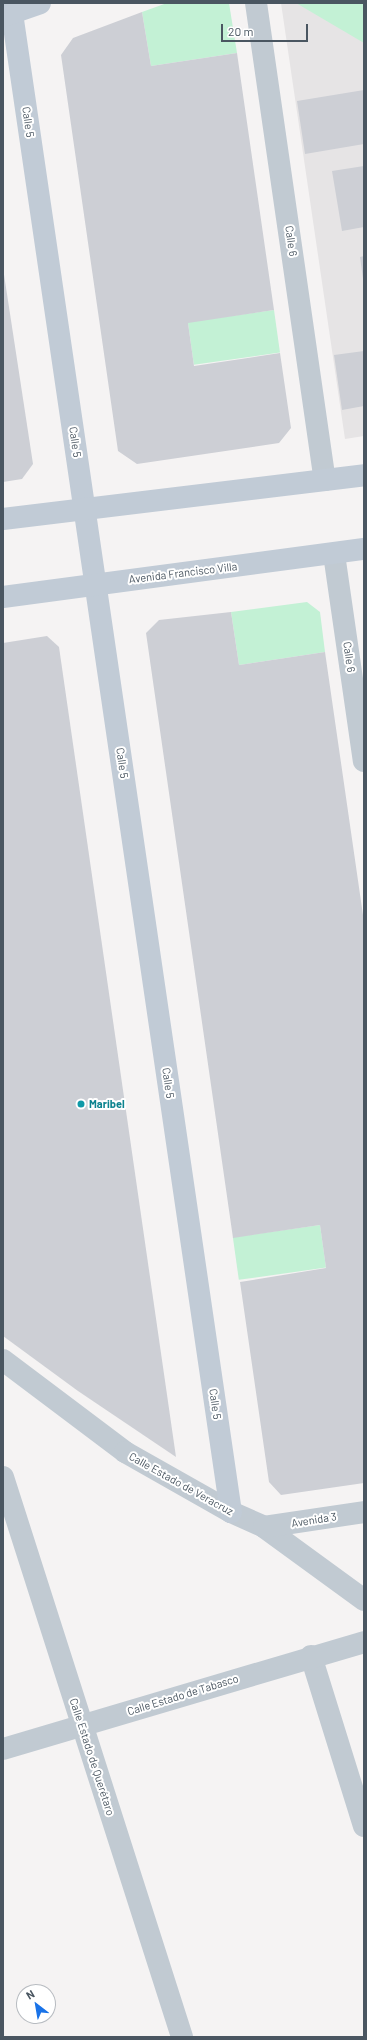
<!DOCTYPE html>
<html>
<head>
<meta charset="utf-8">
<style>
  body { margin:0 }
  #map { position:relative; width:367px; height:2040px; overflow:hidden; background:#f5f3f3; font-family:Barlow,sans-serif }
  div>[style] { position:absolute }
  .education>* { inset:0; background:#e6e4e5 }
  .green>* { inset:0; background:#c3f1d5; transform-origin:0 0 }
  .building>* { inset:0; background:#cdcfd5 }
  .street>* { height:22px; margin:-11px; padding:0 11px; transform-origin:11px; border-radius:11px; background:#c1cad2 }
  .secondary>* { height:22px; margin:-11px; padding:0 11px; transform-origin:11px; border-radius:11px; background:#c1cbd6 }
  .dots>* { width:11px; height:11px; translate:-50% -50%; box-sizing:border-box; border:2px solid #fff; border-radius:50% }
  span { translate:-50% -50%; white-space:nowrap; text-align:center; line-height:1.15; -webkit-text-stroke:4px #fff; paint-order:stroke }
  .street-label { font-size:11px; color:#4a5661 }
  .culture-label { font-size:11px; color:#0d838f; font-weight:700 }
  .left { translate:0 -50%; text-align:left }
  .frame { position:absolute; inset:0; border:4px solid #4a5661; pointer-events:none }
  .north { position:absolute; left:16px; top:1984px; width:40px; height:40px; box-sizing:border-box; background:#fff; border:1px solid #b7bbc0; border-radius:50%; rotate:329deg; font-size:11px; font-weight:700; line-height:16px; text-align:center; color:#4a5661 }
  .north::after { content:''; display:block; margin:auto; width:14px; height:18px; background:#1a73e8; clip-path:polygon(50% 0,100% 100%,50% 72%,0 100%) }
  .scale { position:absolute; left:221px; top:24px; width:87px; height:18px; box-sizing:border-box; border:2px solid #4a5661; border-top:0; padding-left:5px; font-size:12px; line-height:14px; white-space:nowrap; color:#4a5661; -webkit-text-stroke:3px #fff; paint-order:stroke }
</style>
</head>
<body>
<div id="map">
  <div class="education">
    <i style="clip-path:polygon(281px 3px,364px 3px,364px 436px,345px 439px)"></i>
  </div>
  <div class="green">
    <i style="clip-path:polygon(167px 3px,229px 3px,237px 53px,151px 66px,142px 12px)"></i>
    <i style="clip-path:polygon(296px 3px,364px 3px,364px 43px)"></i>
    <i style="left:274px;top:310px;width:43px;height:87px;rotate:82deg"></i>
    <i style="clip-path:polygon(307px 602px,320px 612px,325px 652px,239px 665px,231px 612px)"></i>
    <i style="left:320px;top:1225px;width:43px;height:88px;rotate:82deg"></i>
  </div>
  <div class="building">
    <i style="clip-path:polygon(142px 12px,151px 66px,237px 53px,274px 310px,188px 323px,194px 366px,280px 353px,291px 428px,279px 443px,137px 464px,118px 451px,61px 55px,73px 38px)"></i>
    <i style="clip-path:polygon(364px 90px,364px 144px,305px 154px,297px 101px)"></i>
    <i style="clip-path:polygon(364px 166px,364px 227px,342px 231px,332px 171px)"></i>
    <i style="clip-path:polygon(364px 256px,364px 279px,363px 279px,360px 257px)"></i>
    <i style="clip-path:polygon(3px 268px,33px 464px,22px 479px,3px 482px)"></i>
    <i style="clip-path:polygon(364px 351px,364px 406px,342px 410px,334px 355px)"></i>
    <i style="clip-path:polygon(231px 612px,239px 665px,325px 652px,364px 922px,364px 1483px,281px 1495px,269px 1482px,240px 1282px,326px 1268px,320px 1225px,233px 1238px,146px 633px,159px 620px)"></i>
    <i style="clip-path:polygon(47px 636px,59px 647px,176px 1457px,78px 1391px,3px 1336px,3px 643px)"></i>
  </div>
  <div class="street">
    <i style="left:256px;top:3px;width:482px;rotate:81.8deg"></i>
    <i style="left:334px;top:554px;width:209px;rotate:81.8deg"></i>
    <i style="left:3px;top:1360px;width:153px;rotate:37deg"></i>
    <i style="left:125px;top:1452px;width:122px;rotate:29.5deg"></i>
    <i style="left:231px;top:1512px;width:36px;rotate:24deg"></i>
    <i style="left:264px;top:1527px;width:124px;rotate:36.1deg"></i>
    <i style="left:3px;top:1477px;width:588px;rotate:72.27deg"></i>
    <i style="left:264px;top:1527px;width:101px;rotate:-8.5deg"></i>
    <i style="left:311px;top:1656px;width:178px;rotate:72.7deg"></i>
    <i style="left:3px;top:1749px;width:377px;rotate:-16.5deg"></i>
  </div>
  <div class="secondary">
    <i style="left:12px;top:13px;width:1515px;rotate:81.69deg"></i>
    <i style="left:3px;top:16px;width:39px;rotate:-19deg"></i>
    <i style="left:3px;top:519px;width:364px;rotate:-6.9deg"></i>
    <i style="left:3px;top:597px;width:364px;rotate:-7.6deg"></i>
  </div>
  <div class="dots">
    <i style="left:81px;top:1104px;background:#0f9aa8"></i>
  </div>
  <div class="street-label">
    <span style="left:28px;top:122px;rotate:82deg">Calle 5</span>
    <span style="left:291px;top:241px;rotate:82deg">Calle 6</span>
    <span style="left:75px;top:442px;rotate:82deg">Calle 5</span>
    <span style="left:183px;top:573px;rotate:-7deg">Avenida Francisco Villa</span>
    <span style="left:349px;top:657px;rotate:82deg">Calle 6</span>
    <span style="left:122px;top:763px;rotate:82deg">Calle 5</span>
    <span style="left:168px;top:1083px;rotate:82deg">Calle 5</span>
    <span style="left:215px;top:1404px;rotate:82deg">Calle 5</span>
    <span style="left:181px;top:1484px;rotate:29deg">Calle Estado de Veracruz</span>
    <span style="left:314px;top:1520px;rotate:-9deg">Avenida 3</span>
    <span style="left:183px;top:1695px;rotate:-17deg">Calle Estado de Tabasco</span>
    <span style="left:92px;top:1757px;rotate:72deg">Calle Estado de Querétaro</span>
  </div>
  <div class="culture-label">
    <span class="left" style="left:89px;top:1104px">Maribel</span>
  </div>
  <div class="frame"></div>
  <div class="north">N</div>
  <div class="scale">20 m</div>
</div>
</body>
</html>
